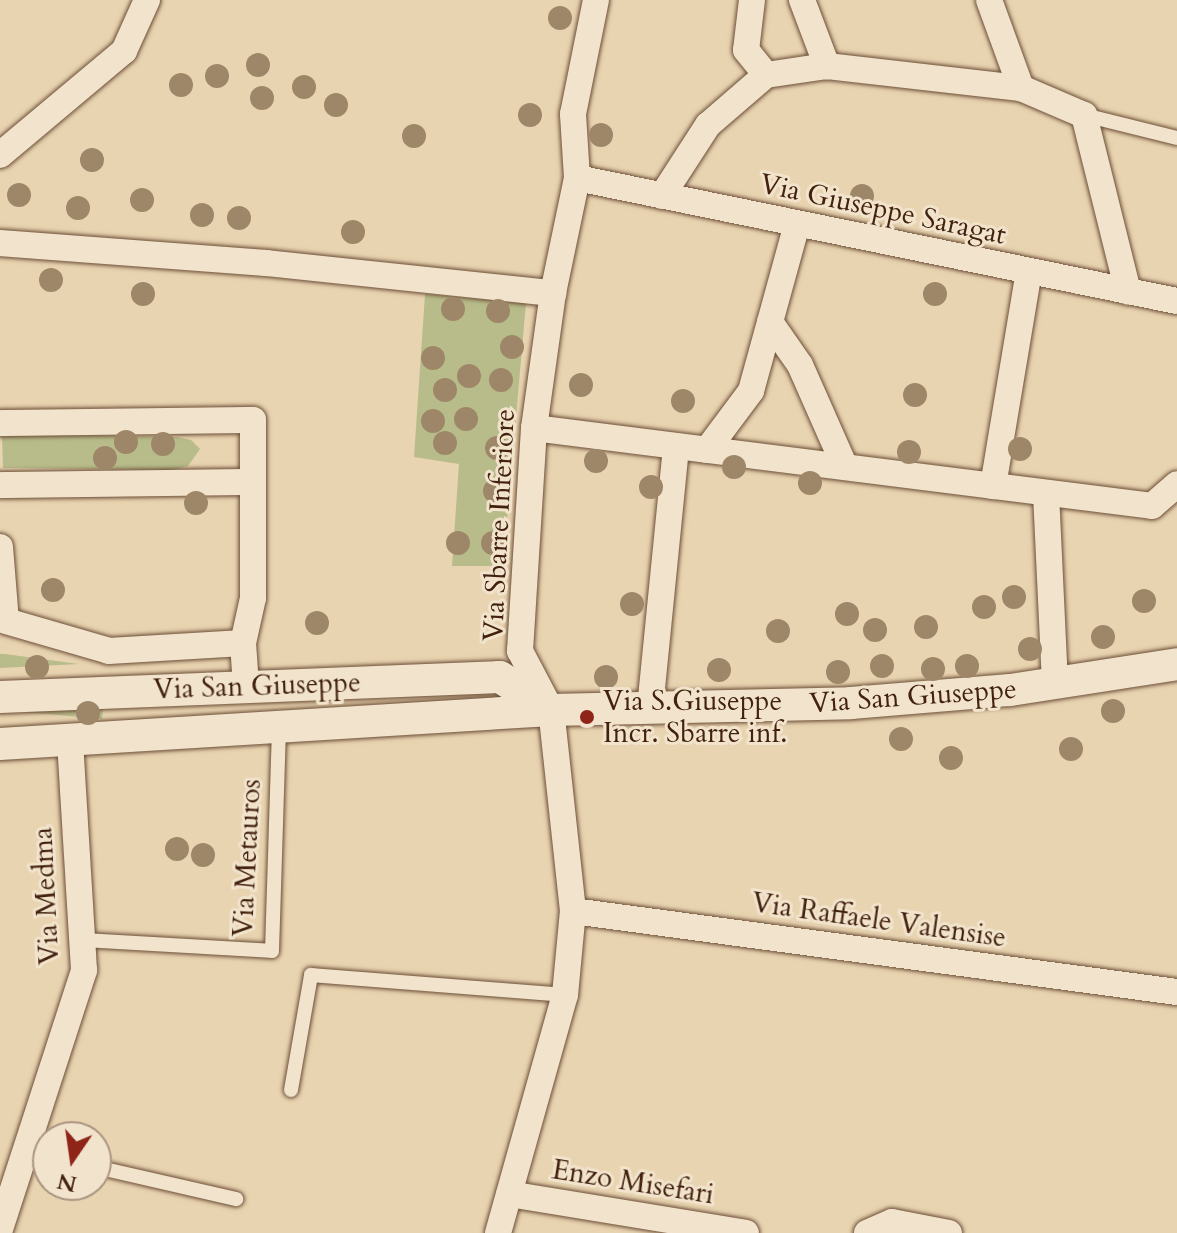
<!DOCTYPE html>
<html>
<head>
<meta charset="utf-8">
<style>
  body { margin:0 }
  #map { position:relative; width:1177px; height:1233px; overflow:hidden; background:#e9d4b1; font-family:Cardo,serif }
  div>[style] { position:absolute }
  .green>* { inset:0; background:#b8bc8a; transform-origin:0 0 }
  .roads { filter:drop-shadow(0 0 2px #6c4e37) drop-shadow(0 0 2px #6c4e37) }
  .service>* { height:14px; margin:-7px; padding:0 7px; transform-origin:7px; border-radius:7px; background:#f1e3cc }
  .minor>* { height:26px; margin:-13px; padding:0 13px; transform-origin:13px; border-radius:13px; background:#f1e3cc }
  .tertiary>* { height:32px; margin:-16px; padding:0 16px; transform-origin:16px; border-radius:16px; background:#f1e3cc }
  .trees>* { width:24px; height:24px; margin:-12px; border-radius:50%; background:#9e8768 }
  .dots>* { width:22px; height:22px; translate:-50% -50%; box-sizing:border-box; border:4px solid #f1e3cc; border-radius:50% }
  span { translate:-50% -50%; white-space:nowrap; text-align:center; line-height:1.15; -webkit-text-stroke:6px #f1e3cc; paint-order:stroke }
  .street-label { font-size:28px; color:#42210e }
  .poi-label { font-size:28px; color:#42210e }
  .left { translate:0 -50%; text-align:left }
  .north { position:absolute; left:32px; top:1121px; width:80px; height:80px; box-sizing:border-box; background:#f1e3cc; border:2px solid #ab9580; border-radius:50%; rotate:193deg; font-size:22px; font-weight:700; line-height:32px; text-align:center; color:#42210e }
  .north::after { content:''; display:block; margin:auto; width:28px; height:36px; background:#8f2418; clip-path:polygon(50% 0,100% 100%,50% 72%,0 100%) }
</style>
</head>
<body>
<div id="map">
  <div class="green">
    <i style="clip-path:polygon(425px 294px,526px 303px,503px 566px,452px 566px,459px 464px,414px 457px)"></i>
    <i style="clip-path:polygon(2px 434px,177px 437px,191px 440px,200px 449px,188px 466px,173px 470px,3px 468px)"></i>
    <i style="clip-path:polygon(0 654px,5px 654px,79px 664px,0 668px)"></i>
    <i style="left:103px;top:708px;width:11px;height:103px;rotate:95deg"></i>
  </div>
  <div class="roads">
    <div class="service">
      <i style="left:1084px;top:115px;width:96px;rotate:13.9deg"></i>
      <i style="left:82px;top:940px;width:190px;rotate:3.3deg"></i>
      <i style="left:272px;top:951px;width:224px;rotate:-88.2deg"></i>
      <i style="left:291px;top:1090px;width:117px;rotate:-80.1deg"></i>
      <i style="left:311px;top:975px;width:255px;rotate:4.5deg"></i>
      <i style="left:26px;top:1150px;width:23px;rotate:15deg"></i>
      <i style="left:96px;top:1167px;width:144px;rotate:12.9deg"></i>
    </div>
    <div class="minor">
      <i style="left:752px;top:0;width:50px;rotate:96.8deg"></i>
      <i style="left:746px;top:50px;width:32px;rotate:51deg"></i>
      <i style="left:802px;top:0;width:71px;rotate:69.3deg"></i>
      <i style="left:989px;top:0;width:94px;rotate:70deg"></i>
      <i style="left:0;top:155px;width:162px;rotate:-40deg"></i>
      <i style="left:124px;top:51px;width:56px;rotate:-65.7deg"></i>
      <i style="left:577px;top:178px;width:612px;rotate:11.59deg"></i>
      <i style="left:662px;top:196px;width:85px;rotate:-57.1deg"></i>
      <i style="left:708px;top:125px;width:77px;rotate:-40.8deg"></i>
      <i style="left:766px;top:75px;width:62px;rotate:-8.4deg"></i>
      <i style="left:827px;top:66px;width:195px;rotate:6.5deg"></i>
      <i style="left:1021px;top:88px;width:69px;rotate:23.2deg"></i>
      <i style="left:1084px;top:115px;width:182px;rotate:76deg"></i>
      <i style="left:0;top:243px;width:267px;rotate:4.3deg"></i>
      <i style="left:266px;top:263px;width:289px;rotate:6deg"></i>
      <i style="left:770px;top:322px;width:52px;rotate:55.1deg"></i>
      <i style="left:800px;top:365px;width:111px;rotate:66.2deg"></i>
      <i style="left:0;top:423px;width:253px;rotate:-0.7deg"></i>
      <i style="left:253px;top:420px;width:178px;rotate:90deg"></i>
      <i style="left:253px;top:598px;width:46px;rotate:102.5deg"></i>
      <i style="left:243px;top:643px;width:43px;rotate:86deg"></i>
      <i style="left:534px;top:428px;width:623px;rotate:7.19deg"></i>
      <i style="left:1152px;top:506px;width:33px;rotate:-41deg"></i>
      <i style="left:707px;top:450px;width:74px;rotate:-53.3deg"></i>
      <i style="left:751px;top:391px;width:173px;rotate:-74.6deg"></i>
      <i style="left:0;top:485px;width:252px;rotate:-0.7deg"></i>
      <i style="left:993px;top:486px;width:217px;rotate:-80.5deg"></i>
      <i style="left:1046px;top:493px;width:190px;rotate:87.3deg"></i>
      <i style="left:0;top:547px;width:74px;rotate:85.4deg"></i>
      <i style="left:6px;top:621px;width:107px;rotate:16.2deg"></i>
      <i style="left:109px;top:651px;width:134px;rotate:-3.4deg"></i>
      <i style="left:650px;top:708px;width:263px;rotate:-84.3deg"></i>
      <i style="left:573px;top:911px;width:609px;rotate:7.64deg"></i>
      <i style="left:509px;top:1194px;width:240px;rotate:9.3deg"></i>
      <i style="left:0;top:1229px;width:272px;rotate:-72deg"></i>
      <i style="left:84px;top:970px;width:230px;rotate:-93.5deg"></i>
      <i style="left:498px;top:1233px;width:247px;rotate:-74.3deg"></i>
      <i style="left:565px;top:995px;width:84px;rotate:-84.6deg"></i>
      <i style="left:573px;top:911px;width:202px;rotate:-96.2deg"></i>
      <i style="left:551px;top:710px;width:67px;rotate:-117.7deg"></i>
      <i style="left:520px;top:651px;width:223px;rotate:-86.4deg"></i>
      <i style="left:534px;top:428px;width:136px;rotate:-82deg"></i>
      <i style="left:553px;top:293px;width:117px;rotate:-78.2deg"></i>
      <i style="left:577px;top:178px;width:64px;rotate:-93.6deg"></i>
      <i style="left:573px;top:114px;width:116px;rotate:-78.6deg"></i>
      <i style="left:867px;top:1233px;width:27px;rotate:-24deg"></i>
      <i style="left:892px;top:1222px;width:58px;rotate:10.9deg"></i>
    </div>
    <div class="tertiary">
      <i style="left:0;top:697px;width:500px;rotate:-2.29deg"></i>
      <i style="left:500px;top:677px;width:61px;rotate:32.9deg"></i>
      <i style="left:0;top:744px;width:552px;rotate:-3.53deg"></i>
      <i style="left:551px;top:710px;width:300px;rotate:-1.3deg"></i>
      <i style="left:851px;top:703px;width:160px;rotate:-4.7deg"></i>
      <i style="left:1010px;top:690px;width:169px;rotate:-8.8deg"></i>
    </div>
  </div>
  <div class="trees">
    <i style="left:560px;top:18px"></i>
    <i style="left:258px;top:65px"></i>
    <i style="left:217px;top:76px"></i>
    <i style="left:181px;top:85px"></i>
    <i style="left:304px;top:87px"></i>
    <i style="left:262px;top:98px"></i>
    <i style="left:336px;top:105px"></i>
    <i style="left:530px;top:115px"></i>
    <i style="left:601px;top:135px"></i>
    <i style="left:414px;top:136px"></i>
    <i style="left:92px;top:160px"></i>
    <i style="left:19px;top:195px"></i>
    <i style="left:862px;top:196px"></i>
    <i style="left:142px;top:200px"></i>
    <i style="left:78px;top:208px"></i>
    <i style="left:202px;top:215px"></i>
    <i style="left:239px;top:218px"></i>
    <i style="left:353px;top:232px"></i>
    <i style="left:51px;top:280px"></i>
    <i style="left:143px;top:294px"></i>
    <i style="left:935px;top:294px"></i>
    <i style="left:453px;top:309px"></i>
    <i style="left:498px;top:311px"></i>
    <i style="left:512px;top:347px"></i>
    <i style="left:433px;top:358px"></i>
    <i style="left:469px;top:376px"></i>
    <i style="left:501px;top:380px"></i>
    <i style="left:581px;top:385px"></i>
    <i style="left:445px;top:390px"></i>
    <i style="left:915px;top:395px"></i>
    <i style="left:683px;top:401px"></i>
    <i style="left:466px;top:419px"></i>
    <i style="left:433px;top:421px"></i>
    <i style="left:126px;top:442px"></i>
    <i style="left:445px;top:443px"></i>
    <i style="left:163px;top:444px"></i>
    <i style="left:497px;top:448px"></i>
    <i style="left:1020px;top:449px"></i>
    <i style="left:909px;top:452px"></i>
    <i style="left:105px;top:458px"></i>
    <i style="left:596px;top:461px"></i>
    <i style="left:734px;top:467px"></i>
    <i style="left:810px;top:483px"></i>
    <i style="left:651px;top:487px"></i>
    <i style="left:495px;top:491px"></i>
    <i style="left:196px;top:503px"></i>
    <i style="left:458px;top:543px"></i>
    <i style="left:493px;top:543px"></i>
    <i style="left:53px;top:590px"></i>
    <i style="left:1014px;top:597px"></i>
    <i style="left:1144px;top:601px"></i>
    <i style="left:632px;top:604px"></i>
    <i style="left:984px;top:607px"></i>
    <i style="left:847px;top:614px"></i>
    <i style="left:317px;top:623px"></i>
    <i style="left:926px;top:627px"></i>
    <i style="left:875px;top:630px"></i>
    <i style="left:778px;top:631px"></i>
    <i style="left:1103px;top:637px"></i>
    <i style="left:1030px;top:649px"></i>
    <i style="left:882px;top:666px"></i>
    <i style="left:967px;top:666px"></i>
    <i style="left:37px;top:667px"></i>
    <i style="left:933px;top:669px"></i>
    <i style="left:719px;top:670px"></i>
    <i style="left:838px;top:672px"></i>
    <i style="left:606px;top:677px"></i>
    <i style="left:1113px;top:711px"></i>
    <i style="left:88px;top:713px"></i>
    <i style="left:901px;top:739px"></i>
    <i style="left:1071px;top:749px"></i>
    <i style="left:951px;top:758px"></i>
    <i style="left:177px;top:849px"></i>
    <i style="left:203px;top:855px"></i>
  </div>
  <div class="dots">
    <i style="left:587px;top:717px;background:#8f2418"></i>
  </div>
  <div class="street-label">
    <span style="left:883px;top:209px;rotate:12deg">Via Giuseppe Saragat</span>
    <span style="left:499px;top:525px;rotate:-87deg">Via Sbarre Inferiore</span>
    <span style="left:257px;top:686px;rotate:-2deg">Via San Giuseppe</span>
    <span style="left:913px;top:696px;rotate:-4deg">Via San Giuseppe</span>
    <span style="left:247px;top:858px;rotate:-87deg">Via Metauros</span>
    <span style="left:46px;top:896px;rotate:-93deg">Via Medma</span>
    <span style="left:879px;top:920px;rotate:8deg">Via Raffaele Valensise</span>
    <span style="left:633px;top:1182px;rotate:9deg">Enzo Misefari</span>
  </div>
  <div class="poi-label">
    <span class="left" style="left:603px;top:717px">Via S.Giuseppe<br>Incr. Sbarre inf.</span>
  </div>
  <div class="north">N</div>
</div>
</body>
</html>
